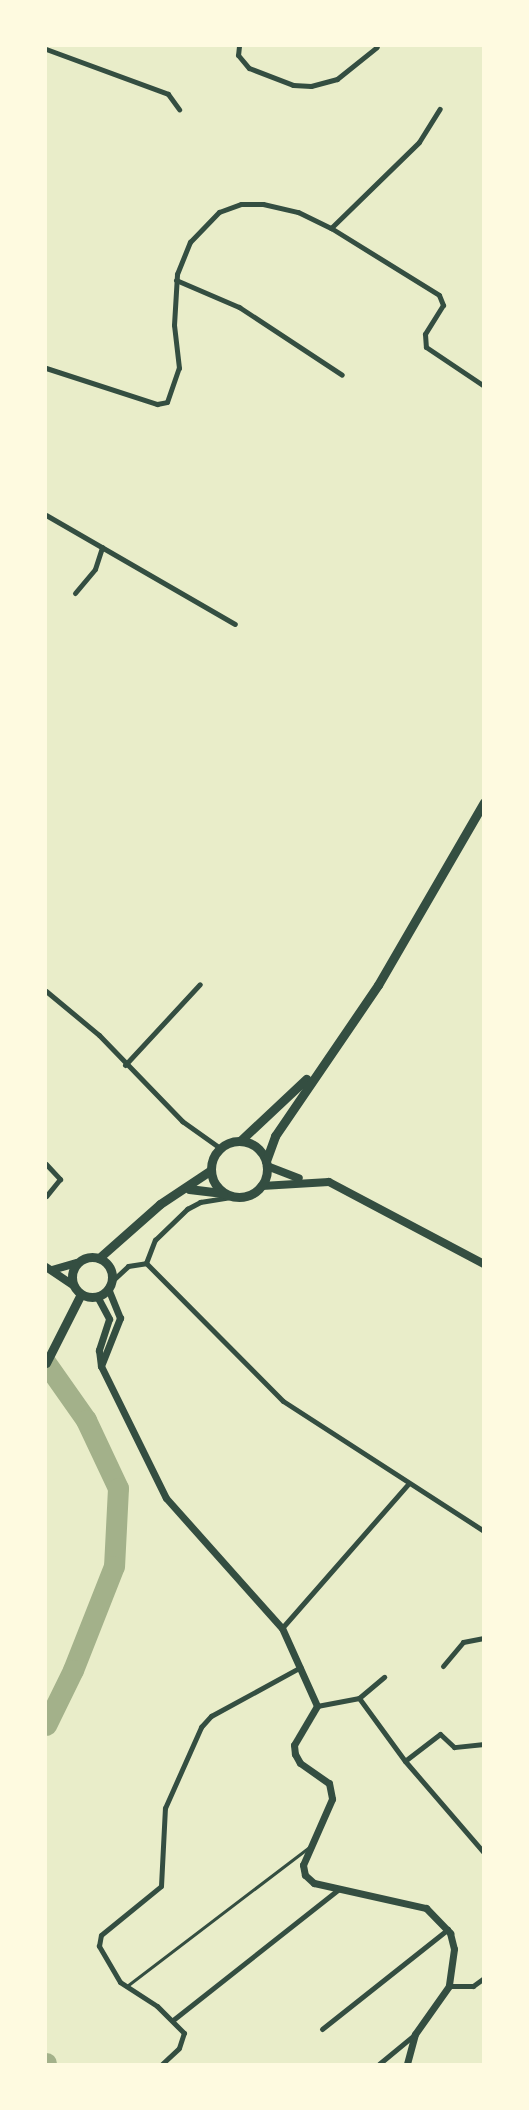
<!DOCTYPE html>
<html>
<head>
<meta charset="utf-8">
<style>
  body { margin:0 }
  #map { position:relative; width:529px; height:2110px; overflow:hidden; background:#e9edc9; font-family:"Times New Roman",serif }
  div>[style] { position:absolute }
  .river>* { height:21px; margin:-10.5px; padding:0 10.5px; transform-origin:10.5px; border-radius:10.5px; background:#a3b18a }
  .service>* { height:2.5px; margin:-1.25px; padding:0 1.25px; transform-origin:1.25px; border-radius:1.25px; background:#344e41 }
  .minor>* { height:5px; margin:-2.5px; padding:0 2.5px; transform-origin:2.5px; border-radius:2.5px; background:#344e41 }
  .tertiary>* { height:7px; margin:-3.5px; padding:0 3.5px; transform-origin:3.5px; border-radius:3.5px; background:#344e41 }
  .secondary>* { height:8px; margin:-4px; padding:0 4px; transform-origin:4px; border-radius:4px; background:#344e41 }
  .primary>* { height:9px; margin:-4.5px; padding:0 4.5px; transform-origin:4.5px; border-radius:4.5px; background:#344e41 }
  .primary>.ring { margin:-4.5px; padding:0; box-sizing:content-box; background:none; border:9px solid #344e41; border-radius:50% }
  span { translate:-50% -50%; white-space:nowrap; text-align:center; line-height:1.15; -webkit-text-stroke:7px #fefae0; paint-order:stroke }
  .frame { position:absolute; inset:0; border:47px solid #fefae0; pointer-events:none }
</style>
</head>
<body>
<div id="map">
  <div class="river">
    <i style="left:46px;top:1363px;width:70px;rotate:54.9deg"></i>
    <i style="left:86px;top:1420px;width:75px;rotate:64.8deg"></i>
    <i style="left:118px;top:1488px;width:78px;rotate:92.9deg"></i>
    <i style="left:114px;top:1566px;width:112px;rotate:111.5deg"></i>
    <i style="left:73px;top:1670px;width:61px;rotate:116.1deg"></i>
    <i style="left:46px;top:2063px;width:1px;rotate:90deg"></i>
  </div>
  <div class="service">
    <i style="left:127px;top:1986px;width:228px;rotate:-37.3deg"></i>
  </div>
  <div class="minor">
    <i style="left:239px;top:46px;width:9px;rotate:96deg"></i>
    <i style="left:238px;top:55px;width:17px;rotate:50deg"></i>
    <i style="left:249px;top:68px;width:47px;rotate:21.1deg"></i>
    <i style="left:293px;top:85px;width:18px;rotate:3deg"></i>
    <i style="left:311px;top:86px;width:27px;rotate:-15deg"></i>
    <i style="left:337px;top:79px;width:51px;rotate:-38.7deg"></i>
    <i style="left:46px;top:49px;width:130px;rotate:20.2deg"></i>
    <i style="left:168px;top:94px;width:19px;rotate:54deg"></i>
    <i style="left:331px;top:228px;width:123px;rotate:-44.3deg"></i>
    <i style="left:419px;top:142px;width:39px;rotate:-58deg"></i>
    <i style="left:176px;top:280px;width:69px;rotate:23.2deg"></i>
    <i style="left:239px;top:307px;width:123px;rotate:33.4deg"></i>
    <i style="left:46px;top:368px;width:117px;rotate:18deg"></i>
    <i style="left:157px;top:404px;width:10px;rotate:-11deg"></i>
    <i style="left:167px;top:402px;width:36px;rotate:-71deg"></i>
    <i style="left:179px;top:368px;width:43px;rotate:-96.6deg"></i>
    <i style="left:174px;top:325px;width:51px;rotate:-86.6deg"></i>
    <i style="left:177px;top:274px;width:35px;rotate:-68deg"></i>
    <i style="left:190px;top:242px;width:42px;rotate:-46deg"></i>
    <i style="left:219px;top:212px;width:23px;rotate:-20deg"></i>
    <i style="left:241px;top:204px;width:22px"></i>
    <i style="left:263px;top:204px;width:36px;rotate:13deg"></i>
    <i style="left:298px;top:212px;width:37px;rotate:26deg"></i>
    <i style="left:331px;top:228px;width:127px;rotate:31.8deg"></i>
    <i style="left:439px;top:295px;width:11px;rotate:68deg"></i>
    <i style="left:443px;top:305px;width:34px;rotate:122deg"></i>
    <i style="left:425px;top:334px;width:13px;rotate:86deg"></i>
    <i style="left:426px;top:347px;width:70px;rotate:33.9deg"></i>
    <i style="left:46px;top:515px;width:218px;rotate:30deg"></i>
    <i style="left:75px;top:593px;width:31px;rotate:-50deg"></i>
    <i style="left:95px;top:569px;width:23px;rotate:-72deg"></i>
    <i style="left:46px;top:991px;width:69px;rotate:39.7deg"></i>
    <i style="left:99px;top:1035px;width:120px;rotate:46deg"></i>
    <i style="left:182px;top:1121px;width:47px;rotate:35.4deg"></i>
    <i style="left:125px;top:1065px;width:110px;rotate:-47.2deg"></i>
    <i style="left:46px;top:1164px;width:21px;rotate:47deg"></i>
    <i style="left:60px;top:1179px;width:22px;rotate:129deg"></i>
    <i style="left:146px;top:1263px;width:194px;rotate:45.2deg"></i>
    <i style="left:283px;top:1401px;width:239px;rotate:32.9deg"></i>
    <i style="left:146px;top:1263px;width:25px;rotate:-69deg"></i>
    <i style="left:155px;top:1240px;width:45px;rotate:-44.1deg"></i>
    <i style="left:187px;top:1209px;width:15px;rotate:-28deg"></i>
    <i style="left:200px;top:1202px;width:31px;rotate:-9deg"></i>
    <i style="left:111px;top:1282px;width:23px;rotate:-43deg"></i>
    <i style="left:128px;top:1266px;width:18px;rotate:-9deg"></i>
    <i style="left:282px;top:1628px;width:191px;rotate:-48.8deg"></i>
    <i style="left:443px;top:1666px;width:31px;rotate:-50deg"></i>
    <i style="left:463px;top:1642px;width:21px;rotate:-11deg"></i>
    <i style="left:359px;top:1698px;width:78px;rotate:53.9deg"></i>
    <i style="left:317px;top:1706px;width:43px;rotate:-10.8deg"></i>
    <i style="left:359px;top:1698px;width:33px;rotate:-40deg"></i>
    <i style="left:484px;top:1744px;width:30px;rotate:174deg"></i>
    <i style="left:454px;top:1747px;width:19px;rotate:-137deg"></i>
    <i style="left:440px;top:1734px;width:44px;rotate:142.4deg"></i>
    <i style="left:405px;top:1761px;width:121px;rotate:49.3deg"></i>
    <i style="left:449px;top:1986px;width:24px"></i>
    <i style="left:473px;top:1986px;width:14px;rotate:-36deg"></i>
    <i style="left:173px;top:2020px;width:211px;rotate:-38.3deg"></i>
    <i style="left:322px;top:2029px;width:161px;rotate:-38.4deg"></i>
    <i style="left:162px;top:2064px;width:23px;rotate:-43deg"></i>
    <i style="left:179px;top:2048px;width:16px;rotate:-72deg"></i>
    <i style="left:184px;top:2033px;width:38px;rotate:-135deg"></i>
    <i style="left:157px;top:2006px;width:44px;rotate:-147deg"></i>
    <i style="left:120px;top:1982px;width:42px;rotate:-120.3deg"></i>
    <i style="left:99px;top:1946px;width:11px;rotate:-80deg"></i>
    <i style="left:101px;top:1935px;width:77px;rotate:-39.2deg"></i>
    <i style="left:161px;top:1886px;width:78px;rotate:-87.1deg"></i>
    <i style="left:165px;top:1808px;width:89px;rotate:-66deg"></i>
    <i style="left:201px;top:1727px;width:15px;rotate:-48deg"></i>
    <i style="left:211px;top:1716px;width:102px;rotate:-28.6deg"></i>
    <i style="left:379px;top:2064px;width:45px;rotate:-39.6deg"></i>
  </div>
  <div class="tertiary">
    <i style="left:97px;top:1296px;width:26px;rotate:62deg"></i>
    <i style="left:109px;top:1319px;width:33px;rotate:108deg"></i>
    <i style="left:99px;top:1350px;width:16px;rotate:83deg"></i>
    <i style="left:101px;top:1366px;width:147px;rotate:63.8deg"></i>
    <i style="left:166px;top:1498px;width:174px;rotate:48.3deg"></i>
    <i style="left:282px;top:1628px;width:85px;rotate:65.8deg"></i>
    <i style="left:317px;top:1706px;width:45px;rotate:120.5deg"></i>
    <i style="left:294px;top:1745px;width:9px;rotate:84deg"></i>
    <i style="left:295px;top:1754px;width:10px;rotate:61deg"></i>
    <i style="left:300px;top:1763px;width:35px;rotate:35deg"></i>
    <i style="left:329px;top:1783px;width:16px;rotate:79deg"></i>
    <i style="left:332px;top:1799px;width:72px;rotate:113.7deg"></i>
    <i style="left:303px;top:1865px;width:10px;rotate:79deg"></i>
    <i style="left:305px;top:1875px;width:12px;rotate:42deg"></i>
    <i style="left:314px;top:1883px;width:115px;rotate:12.6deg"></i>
    <i style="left:426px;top:1908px;width:35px;rotate:46deg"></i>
    <i style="left:450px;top:1933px;width:16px;rotate:76deg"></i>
    <i style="left:454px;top:1949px;width:37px;rotate:98deg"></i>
    <i style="left:449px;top:1986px;width:59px;rotate:125.3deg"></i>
    <i style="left:415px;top:2034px;width:31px;rotate:105deg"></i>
    <i style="left:101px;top:1366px;width:52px;rotate:-68.4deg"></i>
    <i style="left:120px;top:1318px;width:32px;rotate:-112deg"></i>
  </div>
  <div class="secondary">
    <i style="left:267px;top:1166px;width:34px;rotate:21deg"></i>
    <i style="left:262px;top:1186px;width:67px;rotate:-3.4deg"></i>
    <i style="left:329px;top:1182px;width:175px;rotate:27.9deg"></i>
    <i style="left:46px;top:1267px;width:34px;rotate:34deg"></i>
    <i style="left:52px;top:1270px;width:26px;rotate:-16deg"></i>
  </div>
  <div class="primary">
    <i style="left:240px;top:1141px;width:91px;rotate:-43.2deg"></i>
    <i class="ring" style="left:211px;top:1141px;width:47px;height:47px"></i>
    <i style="left:266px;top:1161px;width:27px;rotate:-70deg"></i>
    <i style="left:275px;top:1136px;width:183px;rotate:-55.7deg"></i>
    <i style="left:378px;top:985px;width:211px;rotate:-59.9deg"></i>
    <i style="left:189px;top:1189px;width:34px;rotate:7deg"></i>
    <i class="ring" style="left:72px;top:1257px;width:31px;height:31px"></i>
    <i style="left:99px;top:1258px;width:81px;rotate:-41.5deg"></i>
    <i style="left:160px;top:1204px;width:61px;rotate:-33.7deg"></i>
    <i style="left:46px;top:1363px;width:77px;rotate:-63.1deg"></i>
  </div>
  <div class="frame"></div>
</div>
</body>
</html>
